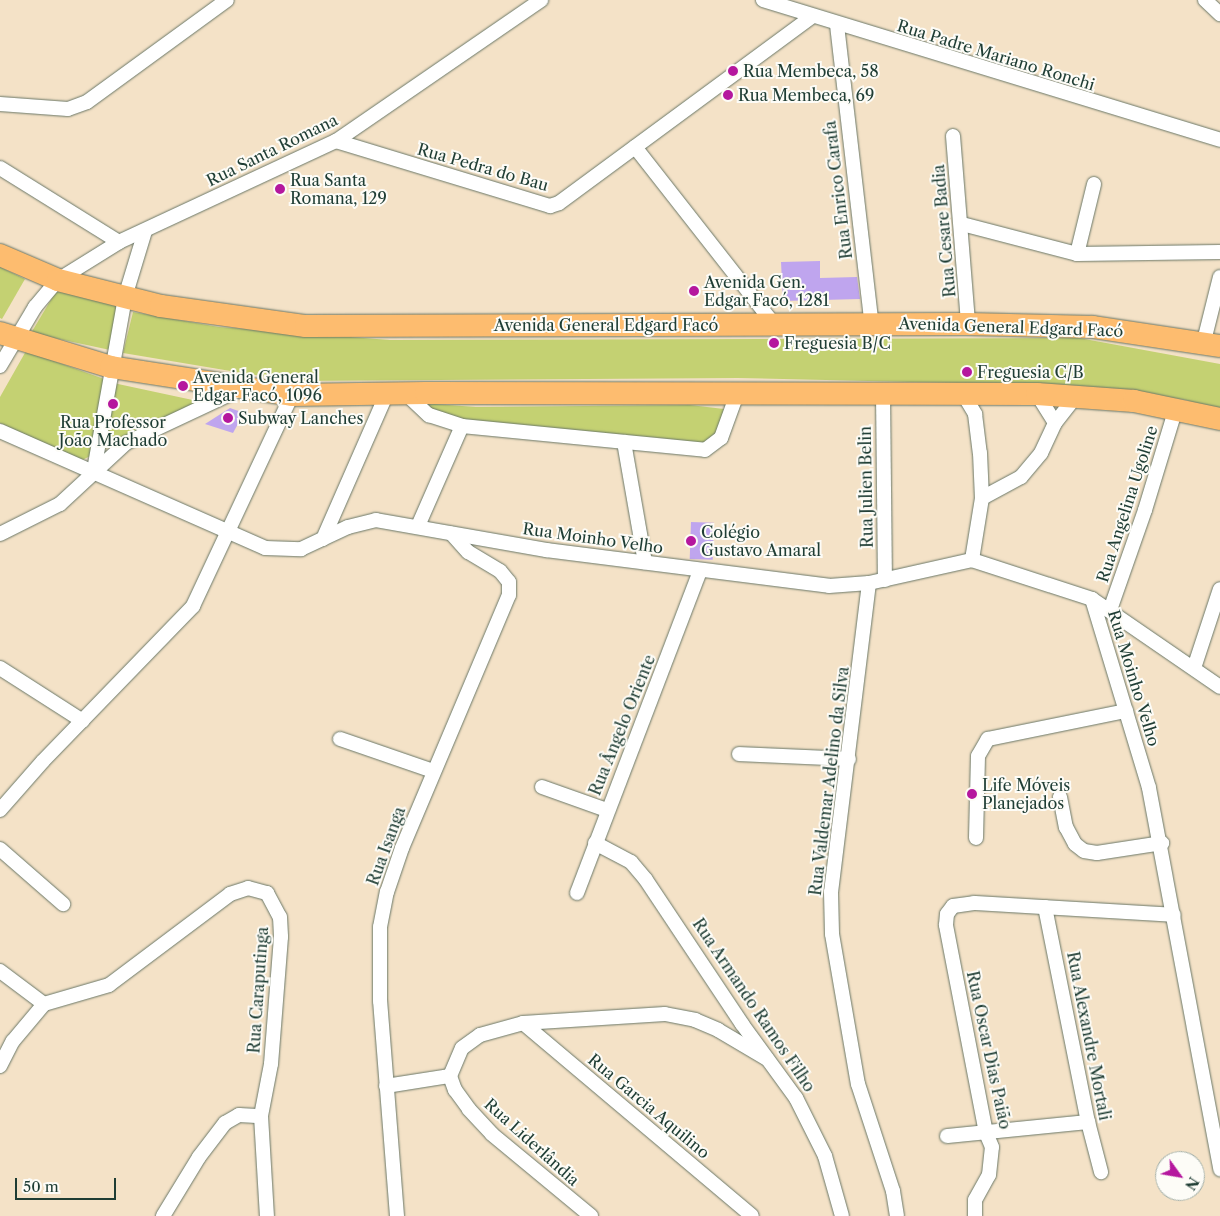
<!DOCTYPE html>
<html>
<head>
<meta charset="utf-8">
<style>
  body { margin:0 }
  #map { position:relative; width:1220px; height:1216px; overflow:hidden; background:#f4e2c7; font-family:"Libre Caslon Text",serif }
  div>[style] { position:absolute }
  .green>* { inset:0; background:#c4d172 }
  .building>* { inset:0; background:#bfa5ee; transform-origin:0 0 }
  .roads { filter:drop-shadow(0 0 1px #6a7767) drop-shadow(0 0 1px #6a7767) }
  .street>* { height:14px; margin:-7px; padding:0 7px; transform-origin:7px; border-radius:7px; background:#fff }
  .primary>* { height:22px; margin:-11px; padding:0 11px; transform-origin:11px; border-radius:11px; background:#fdbc6f }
  .dots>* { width:14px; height:14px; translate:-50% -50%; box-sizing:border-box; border:2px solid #fdfcf7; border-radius:50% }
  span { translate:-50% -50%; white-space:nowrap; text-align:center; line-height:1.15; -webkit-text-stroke:4px #fdfcf7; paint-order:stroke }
  .street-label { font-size:16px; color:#1f3d34 }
  .poi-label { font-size:16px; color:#1f3d34 }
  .left { translate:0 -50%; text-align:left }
  .north { position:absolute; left:1155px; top:1151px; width:50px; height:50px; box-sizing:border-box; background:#fdfcf7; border:1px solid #a4b0a9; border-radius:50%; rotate:122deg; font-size:14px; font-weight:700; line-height:20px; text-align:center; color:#1f3d34 }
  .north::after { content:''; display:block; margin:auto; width:18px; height:22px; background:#b5179e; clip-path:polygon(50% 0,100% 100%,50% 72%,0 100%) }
  .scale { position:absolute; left:15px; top:1178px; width:101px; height:22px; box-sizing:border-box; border:2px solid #1f3d34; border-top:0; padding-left:6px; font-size:15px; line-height:18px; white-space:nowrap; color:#1f3d34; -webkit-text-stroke:4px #fdfcf7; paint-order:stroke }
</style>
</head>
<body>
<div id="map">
  <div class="green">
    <i style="clip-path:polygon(0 267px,25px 279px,2px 319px,0 318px)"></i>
    <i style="clip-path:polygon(58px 288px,121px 306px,110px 350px,31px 333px)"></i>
    <i style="clip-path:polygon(133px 312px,219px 327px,390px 340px,1079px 338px,1220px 364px,1220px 412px,1186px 400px,1080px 386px,738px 378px,291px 381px,123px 353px)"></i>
    <i style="clip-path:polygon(26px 351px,118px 384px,202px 402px,78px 462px,0 423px,0 397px)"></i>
    <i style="clip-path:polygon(434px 404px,476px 407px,690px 405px,724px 409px,713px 445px,660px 438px,465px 423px,421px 405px)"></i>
  </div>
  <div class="building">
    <i style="clip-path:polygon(820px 261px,820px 278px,857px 277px,860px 299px,783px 301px,781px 262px)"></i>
    <i style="clip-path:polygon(230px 408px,244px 413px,233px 433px,205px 424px)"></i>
    <i style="left:691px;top:522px;width:23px;height:37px;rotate:2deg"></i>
  </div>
  <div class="roads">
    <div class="street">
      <i style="left:763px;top:0;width:478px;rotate:17deg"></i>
      <i style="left:1205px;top:0;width:21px;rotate:43deg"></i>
      <i style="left:837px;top:25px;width:298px;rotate:83.4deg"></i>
      <i style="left:0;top:104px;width:68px;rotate:4.2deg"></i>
      <i style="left:68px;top:109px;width:20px;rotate:-20deg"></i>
      <i style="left:87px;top:102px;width:173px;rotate:-36.1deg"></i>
      <i style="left:953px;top:136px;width:189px;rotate:85.4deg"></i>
      <i style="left:336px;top:141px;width:224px;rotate:16.9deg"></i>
      <i style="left:550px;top:206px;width:9px;rotate:-18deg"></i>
      <i style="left:559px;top:203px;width:315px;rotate:-36.4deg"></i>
      <i style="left:635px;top:147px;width:224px;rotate:51.9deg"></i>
      <i style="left:0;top:168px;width:140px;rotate:31.9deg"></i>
      <i style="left:962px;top:224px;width:119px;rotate:14.6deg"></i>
      <i style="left:1077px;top:254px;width:143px;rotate:-0.8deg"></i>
      <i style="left:1077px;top:254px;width:72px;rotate:-76.3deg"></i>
      <i style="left:1204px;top:341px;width:66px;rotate:-76deg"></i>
      <i style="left:0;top:366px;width:69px;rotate:-59.3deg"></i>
      <i style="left:35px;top:307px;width:35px;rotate:-50deg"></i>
      <i style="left:58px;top:280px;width:72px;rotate:-31.9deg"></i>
      <i style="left:119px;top:242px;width:239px;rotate:-25deg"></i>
      <i style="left:336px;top:141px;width:249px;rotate:-34.5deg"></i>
      <i style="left:962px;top:392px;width:26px;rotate:59deg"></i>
      <i style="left:975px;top:414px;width:39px;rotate:83deg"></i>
      <i style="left:980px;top:453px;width:45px;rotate:87.5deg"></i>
      <i style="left:982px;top:498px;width:63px;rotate:99.2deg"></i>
      <i style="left:405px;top:393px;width:33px;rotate:43deg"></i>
      <i style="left:429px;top:415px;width:35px;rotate:18deg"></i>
      <i style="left:883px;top:394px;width:186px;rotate:89.4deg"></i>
      <i style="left:1037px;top:394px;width:34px;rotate:58deg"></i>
      <i style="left:0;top:431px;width:290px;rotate:23.8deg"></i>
      <i style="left:265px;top:548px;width:36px;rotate:2deg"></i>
      <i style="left:301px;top:549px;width:52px;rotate:-25.1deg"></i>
      <i style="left:348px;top:527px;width:29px;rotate:-14deg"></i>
      <i style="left:376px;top:520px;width:173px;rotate:10deg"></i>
      <i style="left:546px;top:550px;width:285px;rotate:7.2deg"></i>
      <i style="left:829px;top:586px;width:40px;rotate:-4.3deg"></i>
      <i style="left:869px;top:583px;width:106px;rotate:-12.6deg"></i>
      <i style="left:972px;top:560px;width:126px;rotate:18deg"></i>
      <i style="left:1092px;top:599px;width:155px;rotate:34.5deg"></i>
      <i style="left:624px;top:442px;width:122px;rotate:80.1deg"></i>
      <i style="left:94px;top:470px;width:176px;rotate:-79.8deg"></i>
      <i style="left:125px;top:297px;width:69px;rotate:-73.1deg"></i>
      <i style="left:982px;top:498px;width:44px;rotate:-28.3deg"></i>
      <i style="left:1021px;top:477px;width:31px;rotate:-50deg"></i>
      <i style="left:1041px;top:453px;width:33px;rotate:-65deg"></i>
      <i style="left:1055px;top:423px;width:36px;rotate:-52deg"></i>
      <i style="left:418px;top:526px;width:109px;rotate:-66.3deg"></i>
      <i style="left:462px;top:426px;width:244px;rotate:5.6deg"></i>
      <i style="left:705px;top:450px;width:20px;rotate:-37deg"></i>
      <i style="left:721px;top:438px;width:47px;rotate:-70deg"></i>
      <i style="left:0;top:534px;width:67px;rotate:-26.6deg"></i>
      <i style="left:60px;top:504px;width:90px;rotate:-42.7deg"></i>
      <i style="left:126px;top:443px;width:127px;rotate:-25.2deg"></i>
      <i style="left:323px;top:539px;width:159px;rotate:-66.3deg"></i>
      <i style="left:869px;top:583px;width:311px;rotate:97deg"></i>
      <i style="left:831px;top:892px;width:42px;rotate:88.6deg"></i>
      <i style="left:832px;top:934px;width:152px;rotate:80.2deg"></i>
      <i style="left:858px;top:1084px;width:113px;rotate:71.9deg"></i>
      <i style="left:893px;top:1191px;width:25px;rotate:81deg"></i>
      <i style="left:1092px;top:599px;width:197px;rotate:73.2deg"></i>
      <i style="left:1149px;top:788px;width:388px;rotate:79.4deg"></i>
      <i style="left:1110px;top:610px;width:106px;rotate:-70.7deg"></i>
      <i style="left:1145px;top:510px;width:107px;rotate:-73.1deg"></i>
      <i style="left:0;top:668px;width:98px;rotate:32.6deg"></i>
      <i style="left:1194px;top:668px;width:83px;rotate:-71.8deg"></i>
      <i style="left:340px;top:739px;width:98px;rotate:19deg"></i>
      <i style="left:739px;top:754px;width:110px;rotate:2.6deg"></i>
      <i style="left:542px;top:787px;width:69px;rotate:19.5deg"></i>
      <i style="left:1060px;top:797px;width:31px;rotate:79deg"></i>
      <i style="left:1066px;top:827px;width:19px;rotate:62deg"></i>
      <i style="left:1075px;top:844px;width:11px;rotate:38deg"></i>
      <i style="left:1084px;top:851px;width:13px;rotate:9deg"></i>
      <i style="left:1097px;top:853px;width:66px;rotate:-8.7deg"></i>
      <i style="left:0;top:810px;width:65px;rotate:-48.7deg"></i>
      <i style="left:43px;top:761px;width:216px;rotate:-45.9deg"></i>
      <i style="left:193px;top:606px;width:233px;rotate:-64.9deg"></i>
      <i style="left:976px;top:838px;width:82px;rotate:-88.6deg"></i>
      <i style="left:978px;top:756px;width:20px;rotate:-60deg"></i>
      <i style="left:988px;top:739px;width:141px;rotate:-11.5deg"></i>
      <i style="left:595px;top:843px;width:41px;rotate:27.8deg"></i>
      <i style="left:631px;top:862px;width:23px;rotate:50deg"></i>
      <i style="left:646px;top:880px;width:173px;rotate:56.3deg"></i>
      <i style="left:742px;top:1024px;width:92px;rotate:53.9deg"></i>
      <i style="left:796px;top:1098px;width:65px;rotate:63.4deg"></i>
      <i style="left:825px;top:1156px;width:62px;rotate:74.2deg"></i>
      <i style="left:0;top:849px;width:84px;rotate:41.1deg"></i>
      <i style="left:577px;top:893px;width:345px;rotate:-69.1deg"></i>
      <i style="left:1045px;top:907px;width:219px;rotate:78.7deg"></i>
      <i style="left:1088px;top:1122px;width:52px;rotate:75.4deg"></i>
      <i style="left:0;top:971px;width:55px;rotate:36.9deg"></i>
      <i style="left:523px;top:1023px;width:299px;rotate:40.1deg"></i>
      <i style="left:0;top:1066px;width:28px;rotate:-63deg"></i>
      <i style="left:13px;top:1041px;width:48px;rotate:-50deg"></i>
      <i style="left:44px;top:1004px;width:68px;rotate:-16.3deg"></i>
      <i style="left:109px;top:985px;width:151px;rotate:-36.9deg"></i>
      <i style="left:230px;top:894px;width:19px;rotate:-18deg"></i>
      <i style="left:248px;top:888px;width:20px;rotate:15deg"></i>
      <i style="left:267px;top:893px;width:27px;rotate:62deg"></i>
      <i style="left:280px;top:917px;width:20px;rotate:87deg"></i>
      <i style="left:281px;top:937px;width:127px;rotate:94.5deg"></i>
      <i style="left:271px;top:1064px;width:53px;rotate:100.9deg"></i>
      <i style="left:261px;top:1116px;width:100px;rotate:86.6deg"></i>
      <i style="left:386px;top:1086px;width:65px;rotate:-8.9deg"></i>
      <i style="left:947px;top:1136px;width:142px;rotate:-5.7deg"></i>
      <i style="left:163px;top:1216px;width:69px;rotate:-58.6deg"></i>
      <i style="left:199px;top:1157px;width:43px;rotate:-52.6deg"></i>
      <i style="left:225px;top:1123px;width:16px;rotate:-30deg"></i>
      <i style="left:239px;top:1115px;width:22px;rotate:3deg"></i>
      <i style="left:397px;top:1216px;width:216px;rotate:-94.5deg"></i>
      <i style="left:380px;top:1001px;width:74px;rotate:-90deg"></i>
      <i style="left:380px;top:927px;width:36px;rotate:-79deg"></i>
      <i style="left:387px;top:892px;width:46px;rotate:-71.2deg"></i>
      <i style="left:402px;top:848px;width:275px;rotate:-67.1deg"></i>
      <i style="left:509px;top:595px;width:13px;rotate:-90deg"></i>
      <i style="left:509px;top:582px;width:14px;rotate:-129deg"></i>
      <i style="left:500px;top:571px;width:37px;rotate:-149deg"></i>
      <i style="left:468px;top:552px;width:25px;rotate:-132deg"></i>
      <i style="left:591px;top:1216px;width:129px;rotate:-140.4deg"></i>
      <i style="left:492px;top:1134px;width:34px;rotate:-133deg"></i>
      <i style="left:469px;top:1109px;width:24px;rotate:-126deg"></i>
      <i style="left:455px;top:1090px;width:15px;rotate:-110deg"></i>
      <i style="left:450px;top:1076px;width:30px;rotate:-67deg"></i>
      <i style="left:462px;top:1048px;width:22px;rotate:-36deg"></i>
      <i style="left:480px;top:1035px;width:45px;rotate:-15.6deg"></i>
      <i style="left:523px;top:1023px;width:142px;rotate:-3.6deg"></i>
      <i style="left:665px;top:1014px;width:31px;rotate:11deg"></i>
      <i style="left:695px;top:1020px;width:25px;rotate:23deg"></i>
      <i style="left:718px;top:1030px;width:57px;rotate:30.6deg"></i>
      <i style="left:975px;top:1216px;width:16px;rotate:-90deg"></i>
      <i style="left:975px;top:1200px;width:29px;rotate:-61deg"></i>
      <i style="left:989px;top:1175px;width:28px;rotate:-84deg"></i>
      <i style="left:992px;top:1147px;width:15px;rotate:-113deg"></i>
      <i style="left:986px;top:1133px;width:212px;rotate:-100.9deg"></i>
      <i style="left:946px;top:925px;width:11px;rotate:-85deg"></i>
      <i style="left:947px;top:914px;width:10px;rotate:-53deg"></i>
      <i style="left:953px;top:906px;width:21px;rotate:-8deg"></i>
      <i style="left:974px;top:903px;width:200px;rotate:3.4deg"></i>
    </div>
    <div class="primary">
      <i style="left:0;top:255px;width:63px;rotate:23.3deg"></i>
      <i style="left:58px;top:280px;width:106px;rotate:14.2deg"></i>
      <i style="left:161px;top:306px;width:146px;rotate:7.9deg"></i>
      <i style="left:306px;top:326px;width:662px;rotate:-0.17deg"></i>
      <i style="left:968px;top:324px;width:125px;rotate:1.4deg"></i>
      <i style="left:1093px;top:327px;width:128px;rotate:8.5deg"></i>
      <i style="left:0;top:333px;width:116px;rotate:17deg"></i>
      <i style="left:111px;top:367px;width:183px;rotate:8.8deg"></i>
      <i style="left:292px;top:395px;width:134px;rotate:-0.9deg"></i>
      <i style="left:426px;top:393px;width:611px;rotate:0.09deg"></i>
      <i style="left:1037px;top:394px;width:97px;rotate:4.1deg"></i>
      <i style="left:1134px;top:401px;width:88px;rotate:11.8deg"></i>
    </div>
  </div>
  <div class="dots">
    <i style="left:733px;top:71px;background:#b5179e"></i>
    <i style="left:728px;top:95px;background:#b5179e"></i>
    <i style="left:280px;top:189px;background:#b5179e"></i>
    <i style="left:694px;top:291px;background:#b5179e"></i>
    <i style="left:774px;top:343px;background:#b5179e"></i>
    <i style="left:967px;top:372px;background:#b5179e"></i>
    <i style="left:183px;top:386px;background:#b5179e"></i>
    <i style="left:113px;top:404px;background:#b5179e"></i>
    <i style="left:228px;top:418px;background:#b5179e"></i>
    <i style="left:691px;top:541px;background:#b5179e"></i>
    <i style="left:972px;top:794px;background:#b5179e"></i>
  </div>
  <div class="street-label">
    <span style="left:996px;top:55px;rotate:17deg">Rua Padre Mariano Ronchi</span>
    <span style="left:272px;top:150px;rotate:-26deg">Rua Santa Romana</span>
    <span style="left:483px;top:167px;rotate:16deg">Rua Pedra do Bau</span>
    <span style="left:838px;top:190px;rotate:-97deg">Rua Enrico Carafa</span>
    <span style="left:944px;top:231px;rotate:-95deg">Rua Cesare Badia</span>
    <span style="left:606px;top:325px">Avenida General Edgard Facó</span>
    <span style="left:1011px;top:327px;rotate:2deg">Avenida General Edgard Facó</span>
    <span style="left:866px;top:487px;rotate:-91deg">Rua Julien Belin</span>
    <span style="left:1127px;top:504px;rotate:-72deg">Rua Angelina Ugoline</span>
    <span style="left:593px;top:538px;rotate:8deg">Rua Moinho Velho</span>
    <span style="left:1134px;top:678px;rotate:73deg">Rua Moinho Velho</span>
    <span style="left:622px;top:725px;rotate:-68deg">Rua Ângelo Oriente</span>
    <span style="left:829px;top:781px;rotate:-83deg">Rua Valdemar Adelino da Silva</span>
    <span style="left:386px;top:846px;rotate:-70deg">Rua Isanga</span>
    <span style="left:258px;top:990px;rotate:-86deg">Rua Caraputinga</span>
    <span style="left:754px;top:1005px;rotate:56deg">Rua Armando Ramos Filho</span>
    <span style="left:1089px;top:1036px;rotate:79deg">Rua Alexandre Mortali</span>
    <span style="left:989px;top:1050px;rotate:78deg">Rua Oscar Dias Paião</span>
    <span style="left:649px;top:1106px;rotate:40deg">Rua Garcia Aquilino</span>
    <span style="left:532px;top:1142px;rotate:42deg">Rua Liderlândia</span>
  </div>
  <div class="poi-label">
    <span class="left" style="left:743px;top:71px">Rua Membeca, 58</span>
    <span class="left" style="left:738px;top:95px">Rua Membeca, 69</span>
    <span class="left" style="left:290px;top:189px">Rua Santa<br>Romana, 129</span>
    <span class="left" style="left:704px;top:291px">Avenida Gen.<br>Edgar Facó, 1281</span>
    <span class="left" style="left:784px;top:343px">Freguesia B/C</span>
    <span class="left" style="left:977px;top:372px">Freguesia C/B</span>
    <span class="left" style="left:193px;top:386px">Avenida General<br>Edgar Facó, 1096</span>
    <span class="left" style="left:238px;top:418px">Subway Lanches</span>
    <span style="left:113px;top:431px">Rua Professor<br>João Machado</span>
    <span class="left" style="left:701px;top:541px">Colégio<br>Gustavo Amaral</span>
    <span class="left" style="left:982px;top:794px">Life Móveis<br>Planejados</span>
  </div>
  <div class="north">N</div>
  <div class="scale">50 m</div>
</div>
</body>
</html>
